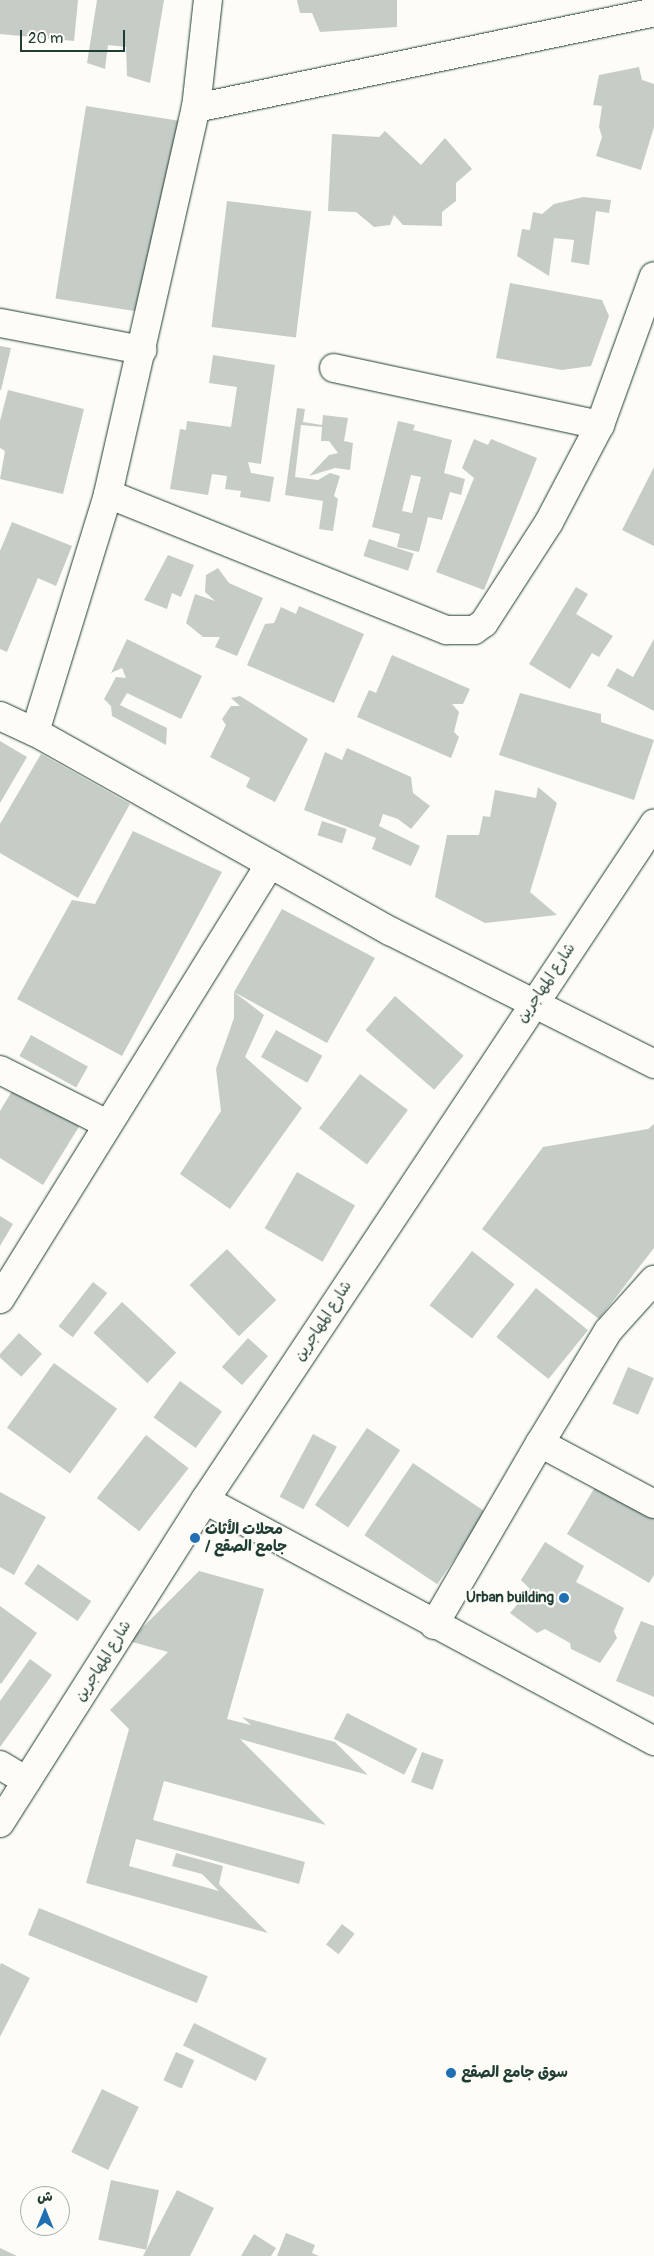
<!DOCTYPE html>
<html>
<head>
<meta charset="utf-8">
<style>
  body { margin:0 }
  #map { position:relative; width:654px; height:2256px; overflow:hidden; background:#fdfcf7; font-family:Pangolin,"Playpen Sans Arabic",sans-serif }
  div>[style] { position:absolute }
  .building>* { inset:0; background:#c6cdc7; transform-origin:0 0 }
  .roads { filter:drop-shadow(0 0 1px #1f3d34) drop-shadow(0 0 1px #1f3d34) }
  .street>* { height:28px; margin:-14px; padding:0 14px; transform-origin:14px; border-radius:14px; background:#fdfcf7 }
  .secondary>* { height:28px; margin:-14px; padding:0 14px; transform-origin:14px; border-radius:14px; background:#fdfcf7 }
  .primary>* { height:28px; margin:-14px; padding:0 14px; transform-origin:14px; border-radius:14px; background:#fdfcf7 }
  .dots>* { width:14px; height:14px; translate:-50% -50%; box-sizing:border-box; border:2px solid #fdfcf7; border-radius:50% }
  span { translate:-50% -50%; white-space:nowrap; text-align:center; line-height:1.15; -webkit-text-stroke:4.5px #fdfcf7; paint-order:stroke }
  .street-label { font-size:15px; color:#1f3d34 }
  .poi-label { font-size:15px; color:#1f3d34; font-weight:700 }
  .left { translate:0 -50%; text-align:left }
  .right { translate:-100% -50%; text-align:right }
  .north { position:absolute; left:20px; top:2186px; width:50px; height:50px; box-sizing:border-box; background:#fdfcf7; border:1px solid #a4b0a9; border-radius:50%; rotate:0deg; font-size:14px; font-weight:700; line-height:20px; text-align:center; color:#1f3d34 }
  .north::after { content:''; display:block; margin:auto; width:18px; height:22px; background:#1f6fb2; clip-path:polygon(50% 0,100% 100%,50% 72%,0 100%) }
  .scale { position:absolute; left:20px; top:30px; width:105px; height:22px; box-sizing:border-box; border:2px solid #1f3d34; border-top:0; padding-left:6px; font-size:15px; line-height:18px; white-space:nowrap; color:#1f3d34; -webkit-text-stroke:4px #fdfcf7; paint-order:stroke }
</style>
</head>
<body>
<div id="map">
  <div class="building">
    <i style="clip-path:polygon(0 0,78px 0,74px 41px,0 34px)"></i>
    <i style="clip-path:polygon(97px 0,164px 0,150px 83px,127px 76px,126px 47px,108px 45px,105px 69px,87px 63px)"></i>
    <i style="clip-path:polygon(297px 0,397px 0,397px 27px,320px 32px,312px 13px,300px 13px)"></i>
    <i style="clip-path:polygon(639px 67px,642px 80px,654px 84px,654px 127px,641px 170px,596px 156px,602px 137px,599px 127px,602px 106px,593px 105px,599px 75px)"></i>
    <i style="left:86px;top:106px;width:97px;height:195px;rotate:9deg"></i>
    <i style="clip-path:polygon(385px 131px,421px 165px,445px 138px,472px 169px,456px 183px,456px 201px,442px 212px,442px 226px,403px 225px,394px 215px,390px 225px,374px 227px,356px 212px,328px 211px,332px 134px,379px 137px)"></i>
    <i style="clip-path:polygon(583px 197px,611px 200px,609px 213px,596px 211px,589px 265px,571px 262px,574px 240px,554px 238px,549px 276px,517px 256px,522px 229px,530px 230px,533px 212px,542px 214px,554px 204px)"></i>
    <i style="left:227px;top:201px;width:85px;height:127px;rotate:7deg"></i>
    <i style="clip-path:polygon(510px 283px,602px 300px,609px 316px,591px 366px,562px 370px,496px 358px)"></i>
    <i style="clip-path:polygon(0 346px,11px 348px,1px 390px,0 390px)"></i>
    <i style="clip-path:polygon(213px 355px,275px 365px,261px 464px,248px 462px,251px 473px,274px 477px,270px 502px,240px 497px,241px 491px,225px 489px,227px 476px,212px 474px,208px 495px,170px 489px,180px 429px,186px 430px,187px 421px,231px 427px,237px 387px,209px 383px)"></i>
    <i style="clip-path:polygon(8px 390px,84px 409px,63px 494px,0 479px,5px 451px,0 448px,0 421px)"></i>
    <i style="clip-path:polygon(297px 408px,305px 409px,303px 422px,322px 425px,323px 415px,348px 418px,344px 441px,353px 443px,350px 470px,335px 468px,309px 476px,329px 455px,338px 453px,329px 441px,321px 441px,322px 427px,301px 425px,295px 477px,318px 480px,330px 473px,340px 476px,334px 496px,338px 499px,333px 531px,319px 529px,323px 501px,285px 495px)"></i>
    <i style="clip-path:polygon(evenodd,398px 421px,415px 425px,413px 430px,452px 440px,444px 473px,465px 479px,461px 495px,450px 492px,442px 520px,428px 517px,419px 552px,397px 547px,400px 534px,372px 527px,398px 421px,411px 475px,421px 477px,412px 513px,402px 511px,411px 475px)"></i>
    <i style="clip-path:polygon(474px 439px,488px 445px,491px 439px,537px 458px,484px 590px,436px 572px,474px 478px,462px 468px)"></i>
    <i style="clip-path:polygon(654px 467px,654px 546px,622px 530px)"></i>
    <i style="clip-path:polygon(12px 522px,72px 546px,56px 586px,38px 578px,7px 652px,0 649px,0 551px)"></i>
    <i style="left:369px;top:539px;width:47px;height:18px;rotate:18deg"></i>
    <i style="clip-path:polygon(168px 555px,194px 565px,181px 597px,172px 593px,167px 609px,144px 600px)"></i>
    <i style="clip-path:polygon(218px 568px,229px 583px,263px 598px,237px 656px,215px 647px,220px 637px,203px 637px,186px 623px,195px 594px,215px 601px,205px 592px,206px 575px)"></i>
    <i style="clip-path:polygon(576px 587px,588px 594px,576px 614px,613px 636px,599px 657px,592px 653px,570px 689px,529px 664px)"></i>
    <i style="clip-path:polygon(299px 606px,364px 634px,334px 703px,247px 665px,265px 624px,274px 623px,281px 607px,296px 614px)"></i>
    <i style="clip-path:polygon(127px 639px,202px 676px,181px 719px,127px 693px,120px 705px,167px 728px,166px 745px,112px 716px,111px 706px,104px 699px,116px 677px,126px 678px,122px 668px,111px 673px)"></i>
    <i style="clip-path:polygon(654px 639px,654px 711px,607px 686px,617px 668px,633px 677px)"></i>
    <i style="clip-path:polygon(392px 655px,470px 689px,463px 704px,452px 704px,459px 712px,454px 732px,459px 737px,451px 758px,357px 717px,369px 690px,376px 693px)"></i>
    <i style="clip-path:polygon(520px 693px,601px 714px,601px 722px,654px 740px,634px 800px,499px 755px)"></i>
    <i style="clip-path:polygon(240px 696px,308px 739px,275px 802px,246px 787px,250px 778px,210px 757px,226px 725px,222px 719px,231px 706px,240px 706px,231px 698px)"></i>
    <i style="clip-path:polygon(0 741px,27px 757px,0 803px)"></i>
    <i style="clip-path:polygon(347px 748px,411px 777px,413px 793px,430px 806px,411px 829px,398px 819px,383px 814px,379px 826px,420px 846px,411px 866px,372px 849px,376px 838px,304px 810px,325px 752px,342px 760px)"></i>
    <i style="clip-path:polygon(41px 754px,130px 804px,78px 898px,0 853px,0 824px)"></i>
    <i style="clip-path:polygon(538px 787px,557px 803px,530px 892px,557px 915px,485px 923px,435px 897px,447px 835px,479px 835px,483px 816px,490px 817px,495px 790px,536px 798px)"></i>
    <i style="left:322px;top:821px;width:26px;height:15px;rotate:18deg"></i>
    <i style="clip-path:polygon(133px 831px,222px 872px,122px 1056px,17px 999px,72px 900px,95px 904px)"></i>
    <i style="clip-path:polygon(282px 909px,375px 958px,327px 1043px,234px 992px,264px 1015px,245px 1057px,302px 1108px,230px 1209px,180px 1174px,221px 1111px,216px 1069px,234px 1018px,234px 992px)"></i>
    <i style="left:395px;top:996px;width:91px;height:45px;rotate:41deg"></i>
    <i style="left:276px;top:1030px;width:53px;height:31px;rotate:29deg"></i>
    <i style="left:31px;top:1035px;width:65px;height:24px;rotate:29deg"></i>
    <i style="left:360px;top:1074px;width:60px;height:68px;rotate:37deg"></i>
    <i style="clip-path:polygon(15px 1086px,80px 1125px,43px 1185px,0 1158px,0 1111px)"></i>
    <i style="clip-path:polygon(654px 1124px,654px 1248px,599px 1319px,482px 1229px,543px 1147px,648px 1129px)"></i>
    <i style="left:297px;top:1172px;width:67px;height:65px;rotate:30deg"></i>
    <i style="clip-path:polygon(0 1216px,13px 1224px,0 1246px)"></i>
    <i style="left:227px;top:1249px;width:71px;height:52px;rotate:46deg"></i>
    <i style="left:472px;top:1251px;width:54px;height:69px;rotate:38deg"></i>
    <i style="left:93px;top:1282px;width:18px;height:56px;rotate:38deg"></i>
    <i style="left:536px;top:1288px;width:67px;height:63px;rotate:39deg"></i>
    <i style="left:122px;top:1302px;width:74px;height:42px;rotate:43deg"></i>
    <i style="left:19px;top:1333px;width:31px;height:31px;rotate:42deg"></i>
    <i style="left:248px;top:1338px;width:27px;height:39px;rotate:42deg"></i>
    <i style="left:54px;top:1363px;width:78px;height:80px;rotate:36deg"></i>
    <i style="left:628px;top:1367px;width:28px;height:40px;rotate:23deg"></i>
    <i style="left:180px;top:1381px;width:52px;height:45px;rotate:36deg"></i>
    <i style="left:367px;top:1428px;width:40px;height:93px;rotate:34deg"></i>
    <i style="left:313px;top:1434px;width:27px;height:71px;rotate:28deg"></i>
    <i style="left:146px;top:1435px;width:54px;height:80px;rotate:38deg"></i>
    <i style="left:413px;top:1463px;width:88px;height:87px;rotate:34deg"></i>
    <i style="clip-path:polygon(598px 1482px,654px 1515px,654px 1575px,649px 1583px,567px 1534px)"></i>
    <i style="clip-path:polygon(0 1492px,46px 1517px,14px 1575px,0 1567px)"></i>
    <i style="clip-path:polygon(545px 1542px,584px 1566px,576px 1582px,624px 1608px,614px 1631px,617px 1638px,600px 1663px,571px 1649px,570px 1643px,545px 1629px,537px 1633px,510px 1613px,530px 1589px,521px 1580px)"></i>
    <i style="left:38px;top:1564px;width:65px;height:24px;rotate:35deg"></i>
    <i style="clip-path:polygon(199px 1571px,264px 1589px,227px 1719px,251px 1725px,242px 1717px,335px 1742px,368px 1775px,240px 1739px,326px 1825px,164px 1781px,153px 1820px,305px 1862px,299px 1884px,136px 1839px,129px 1866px,219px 1891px,202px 1874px,172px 1866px,176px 1853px,223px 1866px,219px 1884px,268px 1933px,86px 1883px,129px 1729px,110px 1710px,168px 1652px,129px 1641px)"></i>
    <i style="clip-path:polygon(0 1606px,37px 1633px,1px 1684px,0 1683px)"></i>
    <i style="clip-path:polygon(641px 1621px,654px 1626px,654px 1697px,616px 1681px)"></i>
    <i style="clip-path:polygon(30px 1659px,52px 1675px,0 1747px,0 1701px)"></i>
    <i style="left:347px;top:1713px;width:79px;height:29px;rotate:27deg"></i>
    <i style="left:422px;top:1752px;width:23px;height:32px;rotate:20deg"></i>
    <i style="left:39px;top:1908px;width:182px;height:29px;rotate:22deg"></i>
    <i style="left:342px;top:1924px;width:16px;height:26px;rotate:38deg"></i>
    <i style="clip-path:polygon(1px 1963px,30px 1978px,0 2037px,0 1966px)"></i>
    <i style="left:194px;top:2023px;width:81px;height:25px;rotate:26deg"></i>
    <i style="left:176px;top:2052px;width:20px;height:31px;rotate:24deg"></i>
    <i style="left:102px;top:2089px;width:41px;height:70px;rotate:26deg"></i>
    <i style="left:111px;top:2180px;width:49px;height:61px;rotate:12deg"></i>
    <i style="clip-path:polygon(177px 2190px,214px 2208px,190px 2256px,143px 2256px)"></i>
    <i style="clip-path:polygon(286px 2233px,315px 2245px,312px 2253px,319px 2256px,277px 2256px)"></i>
    <i style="clip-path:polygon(254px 2234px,276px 2248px,271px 2256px,241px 2256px)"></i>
    <i style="clip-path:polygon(0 2248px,17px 2256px,0 2256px)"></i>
  </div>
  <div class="roads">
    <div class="street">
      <i style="left:196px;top:108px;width:468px;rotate:-11.8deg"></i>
      <i style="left:0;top:323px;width:145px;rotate:10.8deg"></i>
      <i style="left:334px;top:368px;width:272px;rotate:12.1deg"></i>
      <i style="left:108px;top:494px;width:365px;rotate:21.9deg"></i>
      <i style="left:447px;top:630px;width:27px"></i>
      <i style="left:474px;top:630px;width:12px;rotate:-35deg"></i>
      <i style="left:484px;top:623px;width:120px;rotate:-57.2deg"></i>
      <i style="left:549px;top:522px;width:110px;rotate:-62.3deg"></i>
      <i style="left:600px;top:425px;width:158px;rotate:-70.1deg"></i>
      <i style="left:35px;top:732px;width:249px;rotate:-72.9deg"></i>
      <i style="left:108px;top:494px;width:396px;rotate:-77.2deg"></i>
      <i style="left:196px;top:108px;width:109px;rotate:-83.7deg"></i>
      <i style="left:0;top:1070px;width:120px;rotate:26.8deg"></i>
      <i style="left:0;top:1299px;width:512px;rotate:-58.17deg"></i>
      <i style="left:540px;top:1443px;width:131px;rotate:-58.7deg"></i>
      <i style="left:608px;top:1331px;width:69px;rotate:-48deg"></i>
      <i style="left:205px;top:1500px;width:510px;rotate:28.22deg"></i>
      <i style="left:434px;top:1625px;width:211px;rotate:-59.8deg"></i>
      <i style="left:540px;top:1443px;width:129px;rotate:28.2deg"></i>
      <i style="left:0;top:1765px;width:31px;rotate:31deg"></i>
    </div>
    <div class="secondary">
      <i style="left:0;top:716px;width:38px;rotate:25deg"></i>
      <i style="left:35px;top:732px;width:407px;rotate:29.3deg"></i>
      <i style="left:390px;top:931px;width:296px;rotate:26.7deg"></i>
    </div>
    <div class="primary">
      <i style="left:0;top:1823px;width:383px;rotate:-57.6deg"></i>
      <i style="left:205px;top:1500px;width:812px;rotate:-56.41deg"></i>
    </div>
  </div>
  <div class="dots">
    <i style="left:195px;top:1538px;background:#1f6fb2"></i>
    <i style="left:564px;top:1598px;background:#1f6fb2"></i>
    <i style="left:451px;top:2073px;background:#1f6fb2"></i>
  </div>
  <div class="street-label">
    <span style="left:546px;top:983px;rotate:-56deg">شارع المهاجرين</span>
    <span style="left:323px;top:1321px;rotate:-57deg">شارع المهاجرين</span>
    <span style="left:103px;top:1661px;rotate:-58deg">شارع المهاجرين</span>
  </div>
  <div class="poi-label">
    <span class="left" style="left:205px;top:1538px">محلات الأثاث<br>/ جامع الصقع</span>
    <span class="right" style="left:554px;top:1598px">Urban building</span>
    <span class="left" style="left:461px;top:2073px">سوق جامع الصقع</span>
  </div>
  <div class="north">ش</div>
  <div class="scale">20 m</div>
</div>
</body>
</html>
